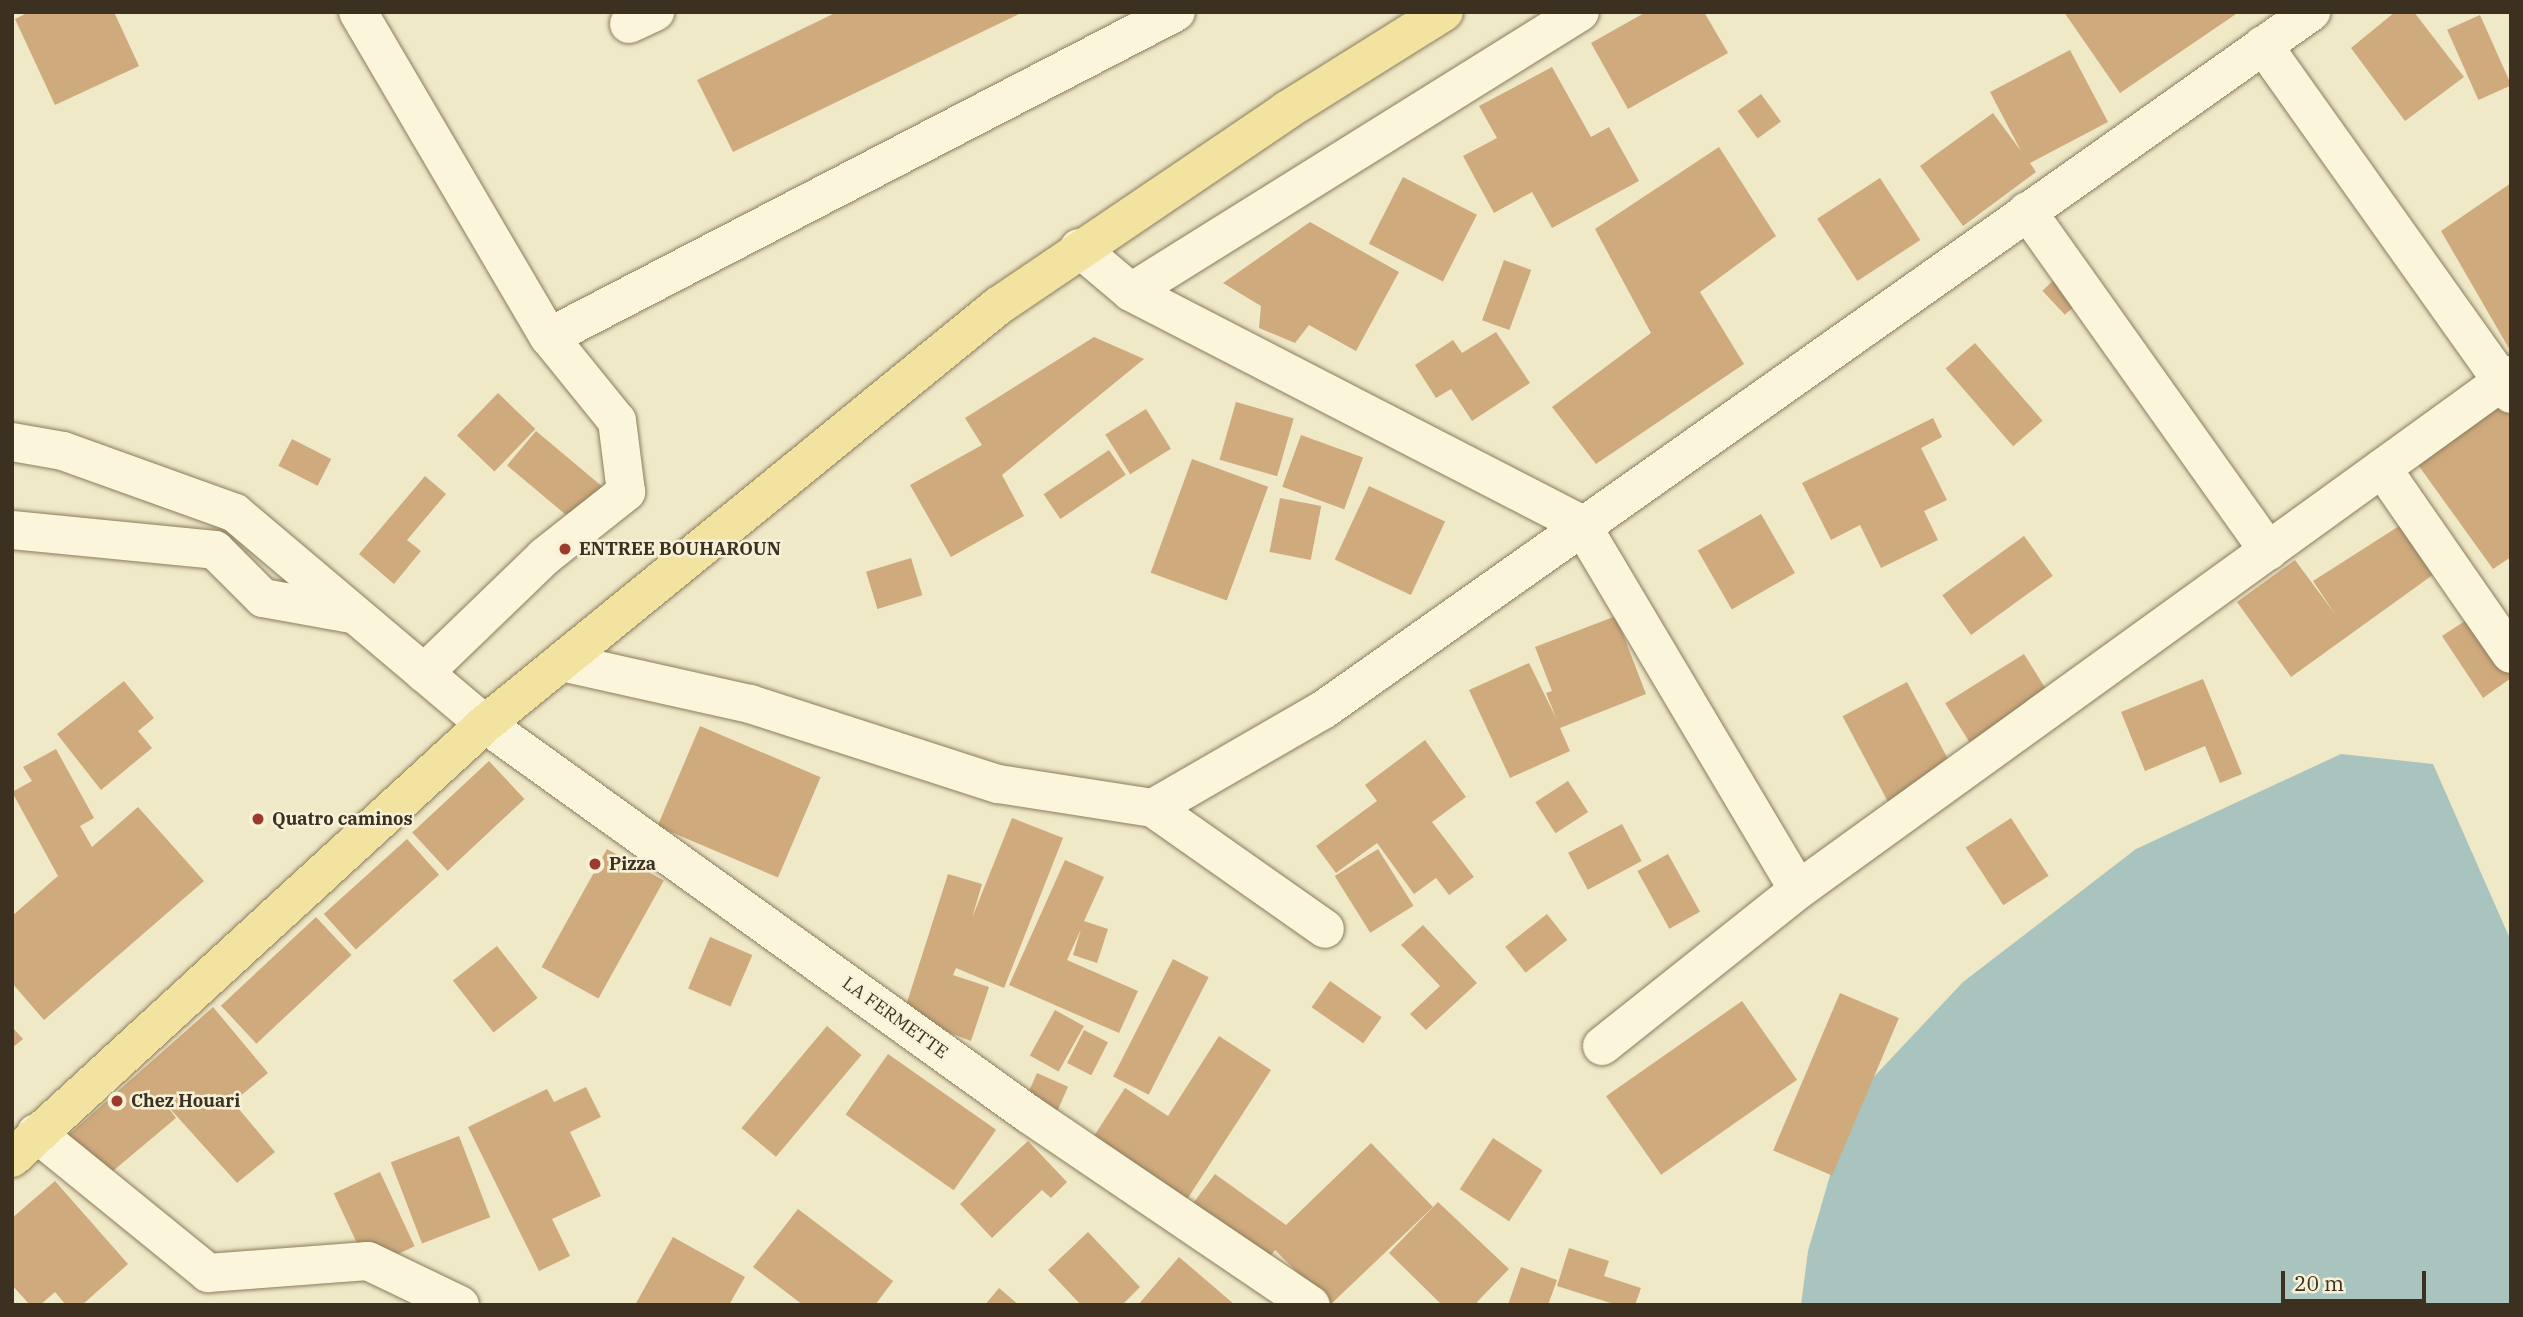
<!DOCTYPE html>
<html>
<head>
<meta charset="utf-8">
<style>
  body { margin:0 }
  #map { position:relative; width:2523px; height:1317px; overflow:hidden; background:#efe9c8; font-family:"IBM Plex Serif",serif }
  div>[style] { position:absolute }
  .water>* { inset:0; background:#a9c3bf }
  .building>* { inset:0; background:#ceaa7d; transform-origin:0 0 }
  .roads { filter:drop-shadow(0 0 2px #8c7c5c) drop-shadow(0 0 2px #8c7c5c) }
  .minor>* { height:38px; margin:-19px; padding:0 19px; transform-origin:19px; border-radius:19px; background:#faf5db }
  .major>* { height:38px; margin:-19px; padding:0 19px; transform-origin:19px; border-radius:19px; background:#f2e4a0 }
  .dots>* { width:19px; height:19px; translate:-50% -50%; box-sizing:border-box; border:4px solid #f7f2d7; border-radius:50% }
  span { translate:-50% -50%; white-space:nowrap; text-align:center; line-height:1.15; -webkit-text-stroke:5px #f7f2d7; paint-order:stroke }
  .poi-label { font-size:18px; color:#3c3120; font-weight:700 }
  .left { translate:0 -50%; text-align:left }
  .street-label { font-size:18px; color:#3c3120 }
  .frame { position:absolute; inset:0; border:14px solid #3c3120; pointer-events:none }
  .scale { position:absolute; left:2281px; top:1271px; width:145px; height:32px; box-sizing:border-box; border:4px solid #3c3120; border-top:0; padding-left:9px; font-size:21px; line-height:24px; white-space:nowrap; color:#3c3120; -webkit-text-stroke:5px #f7f2d7; paint-order:stroke }
</style>
</head>
<body>
<div id="map">
  <div class="water">
    <i style="clip-path:polygon(2341px 754px,2433px 764px,2511px 941px,2511px 1305px,1801px 1305px,1808px 1251px,1852px 1100px,1963px 982px,2136px 849px)"></i>
  </div>
  <div class="building">
    <i style="clip-path:polygon(29px 12px,114px 12px,139px 66px,55px 105px,15px 19px)"></i>
    <i style="clip-path:polygon(837px 12px,1023px 12px,733px 152px,697px 80px)"></i>
    <i style="clip-path:polygon(1646px 12px,1704px 12px,1728px 53px,1628px 109px,1591px 43px)"></i>
    <i style="clip-path:polygon(2064px 12px,2239px 12px,2120px 93px)"></i>
    <i style="clip-path:polygon(2395px 12px,2414px 12px,2464px 77px,2405px 121px,2351px 48px)"></i>
    <i style="left:2480px;top:15px;width:77px;height:36px;rotate:66deg"></i>
    <i style="clip-path:polygon(2070px 50px,2108px 122px,2030px 163px,2036px 172px,1963px 226px,1920px 166px,1993px 113px,2021px 151px,1990px 92px)"></i>
    <i style="clip-path:polygon(1552px 67px,1591px 137px,1609px 127px,1639px 181px,1552px 228px,1532px 192px,1494px 213px,1463px 156px,1497px 138px,1479px 106px)"></i>
    <i style="left:1761px;top:94px;width:34px;height:29px;rotate:54deg"></i>
    <i style="clip-path:polygon(1719px 147px,1776px 236px,1700px 292px,1744px 364px,1596px 464px,1552px 407px,1651px 333px,1595px 229px)"></i>
    <i style="left:1403px;top:177px;width:83px;height:75px;rotate:27deg"></i>
    <i style="left:1880px;top:178px;width:74px;height:75px;rotate:57deg"></i>
    <i style="clip-path:polygon(2511px 183px,2511px 352px,2441px 231px)"></i>
    <i style="clip-path:polygon(1310px 222px,1399px 272px,1356px 351px,1309px 325px,1295px 343px,1259px 328px,1261px 306px,1223px 283px)"></i>
    <i style="left:1504px;top:260px;width:29px;height:64px;rotate:20deg"></i>
    <i style="left:2057px;top:277px;width:33px;height:20px;rotate:47deg"></i>
    <i style="clip-path:polygon(1496px 332px,1530px 383px,1472px 421px,1451px 389px,1436px 398px,1415px 365px,1453px 340px,1462px 353px)"></i>
    <i style="clip-path:polygon(1094px 337px,1144px 359px,1002px 475px,1024px 516px,951px 557px,910px 485px,982px 445px,965px 418px)"></i>
    <i style="left:1975px;top:343px;width:103px;height:39px;rotate:49deg"></i>
    <i style="left:498px;top:393px;width:52px;height:59px;rotate:44deg"></i>
    <i style="left:1236px;top:402px;width:60px;height:60px;rotate:16deg"></i>
    <i style="clip-path:polygon(2500px 403px,2511px 417px,2511px 557px,2493px 569px,2416px 462px)"></i>
    <i style="left:1146px;top:409px;width:47px;height:48px;rotate:58deg"></i>
    <i style="clip-path:polygon(1933px 418px,1942px 437px,1921px 448px,1947px 500px,1924px 511px,1938px 540px,1881px 568px,1860px 525px,1831px 540px,1802px 483px)"></i>
    <i style="left:536px;top:431px;width:86px;height:45px;rotate:40deg"></i>
    <i style="left:1301px;top:435px;width:66px;height:55px;rotate:20deg"></i>
    <i style="left:292px;top:439px;width:44px;height:30px;rotate:27deg"></i>
    <i style="left:1109px;top:450px;width:30px;height:79px;rotate:56deg"></i>
    <i style="left:1192px;top:459px;width:81px;height:121px;rotate:20deg"></i>
    <i style="clip-path:polygon(425px 476px,446px 494px,407px 540px,421px 551px,394px 584px,359px 554px)"></i>
    <i style="left:1369px;top:486px;width:84px;height:81px;rotate:25deg"></i>
    <i style="left:1280px;top:498px;width:42px;height:55px;rotate:11deg"></i>
    <i style="left:1761px;top:514px;width:68px;height:73px;rotate:60deg"></i>
    <i style="clip-path:polygon(2407px 521px,2441px 569px,2291px 677px,2237px 602px,2295px 560px,2335px 614px,2313px 581px)"></i>
    <i style="left:2024px;top:536px;width:49px;height:101px;rotate:54deg"></i>
    <i style="left:911px;top:558px;width:39px;height:47px;rotate:73deg"></i>
    <i style="clip-path:polygon(2480px 611px,2511px 655px,2511px 678px,2483px 698px,2442px 636px)"></i>
    <i style="clip-path:polygon(1616px 616px,1646px 694px,1560px 728px,1570px 751px,1510px 778px,1469px 690px,1529px 663px,1557px 720px,1546px 693px,1552px 691px,1535px 647px)"></i>
    <i style="left:2024px;top:654px;width:49px;height:93px;rotate:58deg"></i>
    <i style="clip-path:polygon(2203px 679px,2242px 774px,2220px 783px,2205px 746px,2145px 771px,2121px 712px)"></i>
    <i style="clip-path:polygon(124px 681px,154px 718px,138px 731px,152px 748px,101px 790px,57px 734px)"></i>
    <i style="left:1907px;top:682px;width:105px;height:73px;rotate:62deg"></i>
    <i style="left:700px;top:726px;width:131px;height:109px;rotate:23deg"></i>
    <i style="clip-path:polygon(1425px 740px,1466px 797px,1432px 822px,1474px 877px,1449px 895px,1436px 878px,1414px 894px,1377px 843px,1336px 873px,1316px 846px,1377px 801px,1365px 785px)"></i>
    <i style="clip-path:polygon(56px 749px,94px 818px,80px 826px,92px 847px,138px 807px,204px 881px,44px 1020px,12px 983px,12px 916px,58px 876px,12px 792px,32px 781px,23px 767px)"></i>
    <i style="left:489px;top:761px;width:52px;height:105px;rotate:47deg"></i>
    <i style="left:1568px;top:781px;width:37px;height:39px;rotate:57deg"></i>
    <i style="clip-path:polygon(1012px 818px,1063px 838px,1004px 988px,956px 968px,953px 975px,989px 987px,971px 1041px,903px 1015px,948px 874px,982px 884px,972px 918px)"></i>
    <i style="left:2011px;top:818px;width:69px;height:54px;rotate:57deg"></i>
    <i style="left:1622px;top:824px;width:42px;height:61px;rotate:62deg"></i>
    <i style="left:407px;top:839px;width:48px;height:112px;rotate:48deg"></i>
    <i style="left:607px;top:849px;width:65px;height:135px;rotate:29deg"></i>
    <i style="left:1378px;top:849px;width:67px;height:51px;rotate:58deg"></i>
    <i style="left:1668px;top:854px;width:66px;height:35px;rotate:61deg"></i>
    <i style="clip-path:polygon(1065px 860px,1104px 877px,1084px 921px,1108px 929px,1097px 963px,1073px 955px,1081px 929px,1067px 960px,1138px 991px,1119px 1033px,1009px 985px)"></i>
    <i style="left:1547px;top:914px;width:33px;height:53px;rotate:52deg"></i>
    <i style="left:316px;top:917px;width:52px;height:130px;rotate:47deg"></i>
    <i style="clip-path:polygon(1423px 925px,1477px 983px,1426px 1030px,1410px 1014px,1440px 986px,1401px 945px)"></i>
    <i style="left:710px;top:937px;width:46px;height:56px;rotate:23deg"></i>
    <i style="left:497px;top:946px;width:66px;height:56px;rotate:52deg"></i>
    <i style="left:1173px;top:959px;width:40px;height:132px;rotate:27deg"></i>
    <i style="left:1330px;top:981px;width:63px;height:32px;rotate:35deg"></i>
    <i style="left:1840px;top:993px;width:64px;height:171px;rotate:23deg"></i>
    <i style="left:1742px;top:1001px;width:96px;height:166px;rotate:55deg"></i>
    <i style="clip-path:polygon(213px 1007px,268px 1073px,233px 1102px,275px 1152px,237px 1183px,164px 1102px,176px 1118px,101px 1181px,65px 1138px)"></i>
    <i style="left:1055px;top:1010px;width:33px;height:52px;rotate:29deg"></i>
    <i style="left:827px;top:1026px;width:45px;height:133px;rotate:40deg"></i>
    <i style="clip-path:polygon(12px 1027px,23px 1039px,12px 1048px)"></i>
    <i style="left:1084px;top:1030px;width:27px;height:37px;rotate:27deg"></i>
    <i style="clip-path:polygon(1219px 1036px,1271px 1070px,1186px 1201px,1074px 1167px,1125px 1088px,1168px 1116px)"></i>
    <i style="left:888px;top:1054px;width:132px;height:74px;rotate:35deg"></i>
    <i style="left:1037px;top:1073px;width:34px;height:60px;rotate:24deg"></i>
    <i style="clip-path:polygon(586px 1087px,601px 1117px,570px 1132px,601px 1196px,552px 1219px,570px 1256px,539px 1271px,468px 1127px,547px 1089px,554px 1102px)"></i>
    <i style="left:459px;top:1136px;width:87px;height:73px;rotate:69deg"></i>
    <i style="left:1493px;top:1138px;width:59px;height:61px;rotate:33deg"></i>
    <i style="clip-path:polygon(1028px 1141px,1067px 1182px,1051px 1198px,1042px 1190px,992px 1238px,960px 1204px)"></i>
    <i style="clip-path:polygon(1371px 1143px,1433px 1207px,1330px 1305px,1275px 1250px,1267px 1261px,1191px 1206px,1215px 1174px,1286px 1225px)"></i>
    <i style="left:380px;top:1172px;width:82px;height:51px;rotate:65deg"></i>
    <i style="clip-path:polygon(55px 1181px,128px 1264px,82px 1305px,66px 1305px,55px 1292px,40px 1305px,30px 1305px,12px 1285px,12px 1218px)"></i>
    <i style="clip-path:polygon(1438px 1202px,1509px 1269px,1477px 1302px,1480px 1305px,1442px 1305px,1389px 1253px)"></i>
    <i style="clip-path:polygon(798px 1209px,893px 1281px,875px 1305px,803px 1305px,753px 1267px)"></i>
    <i style="clip-path:polygon(1088px 1232px,1140px 1287px,1122px 1305px,1081px 1305px,1048px 1270px)"></i>
    <i style="clip-path:polygon(673px 1237px,745px 1277px,729px 1305px,635px 1305px)"></i>
    <i style="clip-path:polygon(1569px 1248px,1609px 1261px,1604px 1276px,1641px 1288px,1635px 1305px,1617px 1305px,1557px 1286px)"></i>
    <i style="clip-path:polygon(1179px 1257px,1235px 1305px,1138px 1305px)"></i>
    <i style="clip-path:polygon(1521px 1267px,1557px 1280px,1548px 1305px,1508px 1305px)"></i>
    <i style="clip-path:polygon(999px 1288px,1019px 1305px,985px 1305px)"></i>
  </div>
  <div class="roads">
    <div class="minor">
      <i style="left:358px;top:12px;width:377px;rotate:59.6deg"></i>
      <i style="left:629px;top:24px;width:29px;rotate:-25deg"></i>
      <i style="left:2263px;top:45px;width:428px;rotate:54.6deg"></i>
      <i style="left:2027px;top:211px;width:417px;rotate:54.6deg"></i>
      <i style="left:1079px;top:248px;width:68px;rotate:40.2deg"></i>
      <i style="left:1131px;top:292px;width:506px;rotate:27.27deg"></i>
      <i style="left:1581px;top:524px;width:425px;rotate:59.3deg"></i>
      <i style="left:1798px;top:890px;width:880px;rotate:-35.84deg"></i>
      <i style="left:1131px;top:292px;width:529px;rotate:-31.95deg"></i>
      <i style="left:12px;top:442px;width:52px;rotate:10deg"></i>
      <i style="left:63px;top:451px;width:183px;rotate:19.8deg"></i>
      <i style="left:235px;top:513px;width:327px;rotate:40.2deg"></i>
      <i style="left:485px;top:724px;width:671px;rotate:35.66deg"></i>
      <i style="left:1030px;top:1115px;width:339px;rotate:34.1deg"></i>
      <i style="left:2382px;top:468px;width:226px;rotate:55.3deg"></i>
      <i style="left:12px;top:530px;width:204px;rotate:5.6deg"></i>
      <i style="left:215px;top:550px;width:68px;rotate:45deg"></i>
      <i style="left:263px;top:598px;width:90px;rotate:10.2deg"></i>
      <i style="left:562px;top:662px;width:193px;rotate:12.6deg"></i>
      <i style="left:750px;top:704px;width:261px;rotate:17.9deg"></i>
      <i style="left:998px;top:784px;width:157px;rotate:8.8deg"></i>
      <i style="left:1153px;top:808px;width:210px;rotate:35.1deg"></i>
      <i style="left:424px;top:673px;width:167px;rotate:-44deg"></i>
      <i style="left:544px;top:557px;width:105px;rotate:-38.4deg"></i>
      <i style="left:626px;top:492px;width:72px;rotate:-97.2deg"></i>
      <i style="left:617px;top:421px;width:108px;rotate:-129deg"></i>
      <i style="left:549px;top:337px;width:706px;rotate:-27.4deg"></i>
      <i style="left:1153px;top:808px;width:196px;rotate:-30deg"></i>
      <i style="left:1323px;top:710px;width:1210px;rotate:-35.24deg"></i>
      <i style="left:1602px;top:1046px;width:251px;rotate:-38.5deg"></i>
      <i style="left:36px;top:1133px;width:222px;rotate:39.1deg"></i>
      <i style="left:208px;top:1273px;width:160px;rotate:-4.3deg"></i>
      <i style="left:368px;top:1261px;width:102px;rotate:25.6deg"></i>
    </div>
    <div class="major">
      <i style="left:12px;top:1158px;width:642px;rotate:-42.54deg"></i>
      <i style="left:485px;top:724px;width:662px;rotate:-39.17deg"></i>
      <i style="left:998px;top:306px;width:349px;rotate:-34.1deg"></i>
      <i style="left:1287px;top:110px;width:185px;rotate:-32deg"></i>
    </div>
  </div>
  <div class="dots">
    <i style="left:565px;top:549px;background:#9c3a2b"></i>
    <i style="left:258px;top:819px;background:#9c3a2b"></i>
    <i style="left:595px;top:864px;background:#9c3a2b"></i>
    <i style="left:117px;top:1101px;background:#9c3a2b"></i>
  </div>
  <div class="poi-label">
    <span class="left" style="left:579px;top:549px">ENTREE BOUHAROUN</span>
    <span class="left" style="left:272px;top:819px">Quatro caminos</span>
    <span class="left" style="left:609px;top:864px">Pizza</span>
    <span class="left" style="left:131px;top:1101px">Chez Houari</span>
  </div>
  <div class="street-label">
    <span style="left:895px;top:1018px;rotate:36deg">LA FERMETTE</span>
  </div>
  <div class="frame"></div>
  <div class="scale">20 m</div>
</div>
</body>
</html>
